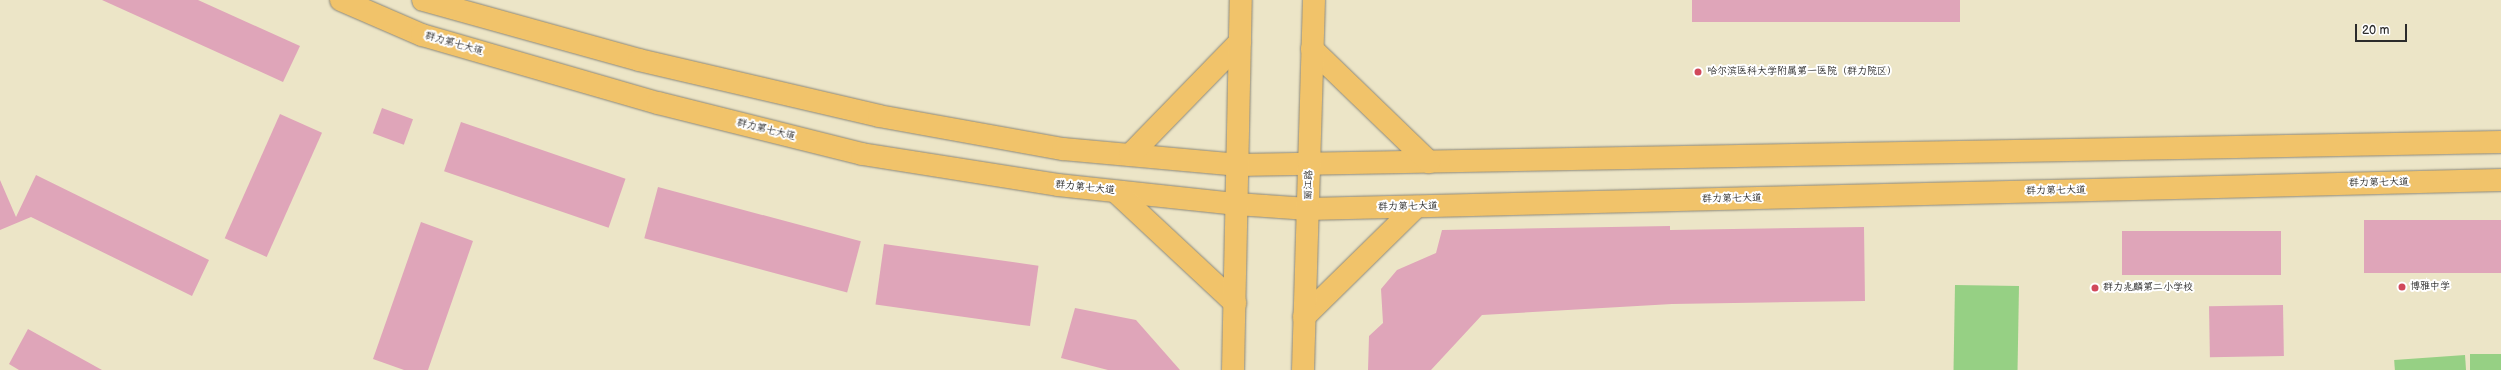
<!DOCTYPE html>
<html>
<head>
<meta charset="utf-8">
<style>
  body { margin:0 }
  #map { position:relative; width:2501px; height:370px; overflow:hidden; background:#ece5c7; font-family:"Balsamiq Sans","LXGW WenKai TC",sans-serif }
  div>[style] { position:absolute }
  .green>* { inset:0; background:#96d084; transform-origin:0 0 }
  .building>* { inset:0; background:#dfa5b9; transform-origin:0 0 }
  .roads { filter:drop-shadow(0 0 1px #8c8879) drop-shadow(0 0 1px #8c8879) }
  .major>* { height:22px; margin:-11px; padding:0 11px; transform-origin:11px; border-radius:11px; background:#f1c36a }
  .dots>* { width:11px; height:11px; translate:-50% -50%; box-sizing:border-box; border:2px solid #fff; border-radius:50% }
  span { translate:-50% -50%; white-space:nowrap; text-align:center; line-height:1.15; -webkit-text-stroke:4px #fff; paint-order:stroke }
  .street-label { font-size:10px; color:#2b2b2b }
  .poi-label { font-size:10px; color:#2b2b2b }
  .left { translate:0 -50%; text-align:left }
  .scale { position:absolute; left:2355px; top:24px; width:52px; height:18px; box-sizing:border-box; border:2px solid #2b2b2b; border-top:0; padding-left:5px; font-size:12px; line-height:14px; white-space:nowrap; color:#2b2b2b; -webkit-text-stroke:3px #fff; paint-order:stroke }
</style>
</head>
<body>
<div id="map">
  <div class="green">
    <i style="left:1955px;top:285px;width:64px;height:85px;rotate:1deg"></i>
    <i style="left:2501px;top:354px;width:16px;height:31px;rotate:90deg"></i>
    <i style="left:2465px;top:355px;width:15px;height:71px;rotate:86deg"></i>
  </div>
  <div class="building">
    <i style="clip-path:polygon(102px 0,198px 0,300px 46px,283px 82px)"></i>
    <i style="left:1692px;top:0;width:268px;height:22px"></i>
    <i style="left:382px;top:108px;width:33px;height:27px;rotate:20deg"></i>
    <i style="left:280px;top:114px;width:46px;height:136px;rotate:24deg"></i>
    <i style="left:461px;top:122px;width:174px;height:52px;rotate:19deg"></i>
    <i style="clip-path:polygon(36px 175px,209px 260px,192px 296px,31px 217px,0 230px,0 180px,16px 217px)"></i>
    <i style="left:658px;top:187px;width:210px;height:53px;rotate:15deg"></i>
    <i style="left:2501px;top:220px;width:53px;height:137px;rotate:90deg"></i>
    <i style="clip-path:polygon(421px 222px,473px 241px,428px 370px,404px 370px,373px 359px)"></i>
    <i style="clip-path:polygon(1670px 226px,1670px 230px,1864px 227px,1865px 301px,1672px 304px,1482px 315px,1431px 370px,1368px 370px,1369px 336px,1383px 323px,1381px 289px,1397px 270px,1436px 253px,1442px 230px)"></i>
    <i style="left:2281px;top:231px;width:44px;height:159px;rotate:90deg"></i>
    <i style="left:884px;top:244px;width:156px;height:61px;rotate:8deg"></i>
    <i style="left:2283px;top:305px;width:51px;height:74px;rotate:89deg"></i>
    <i style="clip-path:polygon(1075px 308px,1136px 320px,1180px 370px,1108px 370px,1061px 358px)"></i>
    <i style="clip-path:polygon(28px 329px,102px 370px,19px 370px,9px 364px)"></i>
  </div>
  <div class="roads">
    <div class="major">
      <i style="left:341px;top:0;width:88px;rotate:23.4deg"></i>
      <i style="left:422px;top:35px;width:246px;rotate:16.1deg"></i>
      <i style="left:658px;top:103px;width:210px;rotate:14deg"></i>
      <i style="left:862px;top:154px;width:198px;rotate:9deg"></i>
      <i style="left:1058px;top:185px;width:180px;rotate:6.1deg"></i>
      <i style="left:1237px;top:204px;width:71px;rotate:4deg"></i>
      <i style="left:1308px;top:209px;width:1193px;rotate:-1.39deg"></i>
      <i style="left:423px;top:0;width:224px;rotate:15.5deg"></i>
      <i style="left:639px;top:60px;width:246px;rotate:13.1deg"></i>
      <i style="left:879px;top:116px;width:187px;rotate:10.2deg"></i>
      <i style="left:1063px;top:149px;width:177px;rotate:5.2deg"></i>
      <i style="left:1239px;top:165px;width:1262px;rotate:-1.04deg"></i>
      <i style="left:1312px;top:49px;width:163px;rotate:44deg"></i>
      <i style="left:1130px;top:155px;width:158px;rotate:-45.8deg"></i>
      <i style="left:1116px;top:192px;width:163px;rotate:43deg"></i>
      <i style="left:1304px;top:317px;width:157px;rotate:-44.5deg"></i>
      <i style="left:1233px;top:370px;width:370px;rotate:-88.8deg"></i>
      <i style="left:1303px;top:370px;width:370px;rotate:-88.3deg"></i>
    </div>
  </div>
  <div class="dots">
    <i style="left:1698px;top:72px;background:#d1495b"></i>
    <i style="left:2402px;top:287px;background:#d1495b"></i>
    <i style="left:2095px;top:288px;background:#d1495b"></i>
  </div>
  <div class="street-label">
    <span style="left:454px;top:44px;rotate:16deg">群力第七大道</span>
    <span style="left:766px;top:130px;rotate:14deg">群力第七大道</span>
    <span style="left:2379px;top:183px;rotate:-1deg">群力第七大道</span>
    <span style="left:1309px;top:185px;rotate:-88deg">丽江路</span>
    <span style="left:1085px;top:188px;rotate:6deg">群力第七大道</span>
    <span style="left:2056px;top:191px;rotate:-1deg">群力第七大道</span>
    <span style="left:1732px;top:199px;rotate:-1deg">群力第七大道</span>
    <span style="left:1408px;top:207px;rotate:-1deg">群力第七大道</span>
  </div>
  <div class="poi-label">
    <span class="left" style="left:1707px;top:72px">哈尔滨医科大学附属第一医院（群力院区）</span>
    <span class="left" style="left:2410px;top:287px">博雅中学</span>
    <span class="left" style="left:2103px;top:288px">群力兆麟第二小学校</span>
  </div>
  <div class="scale">20 m</div>
</div>
</body>
</html>
